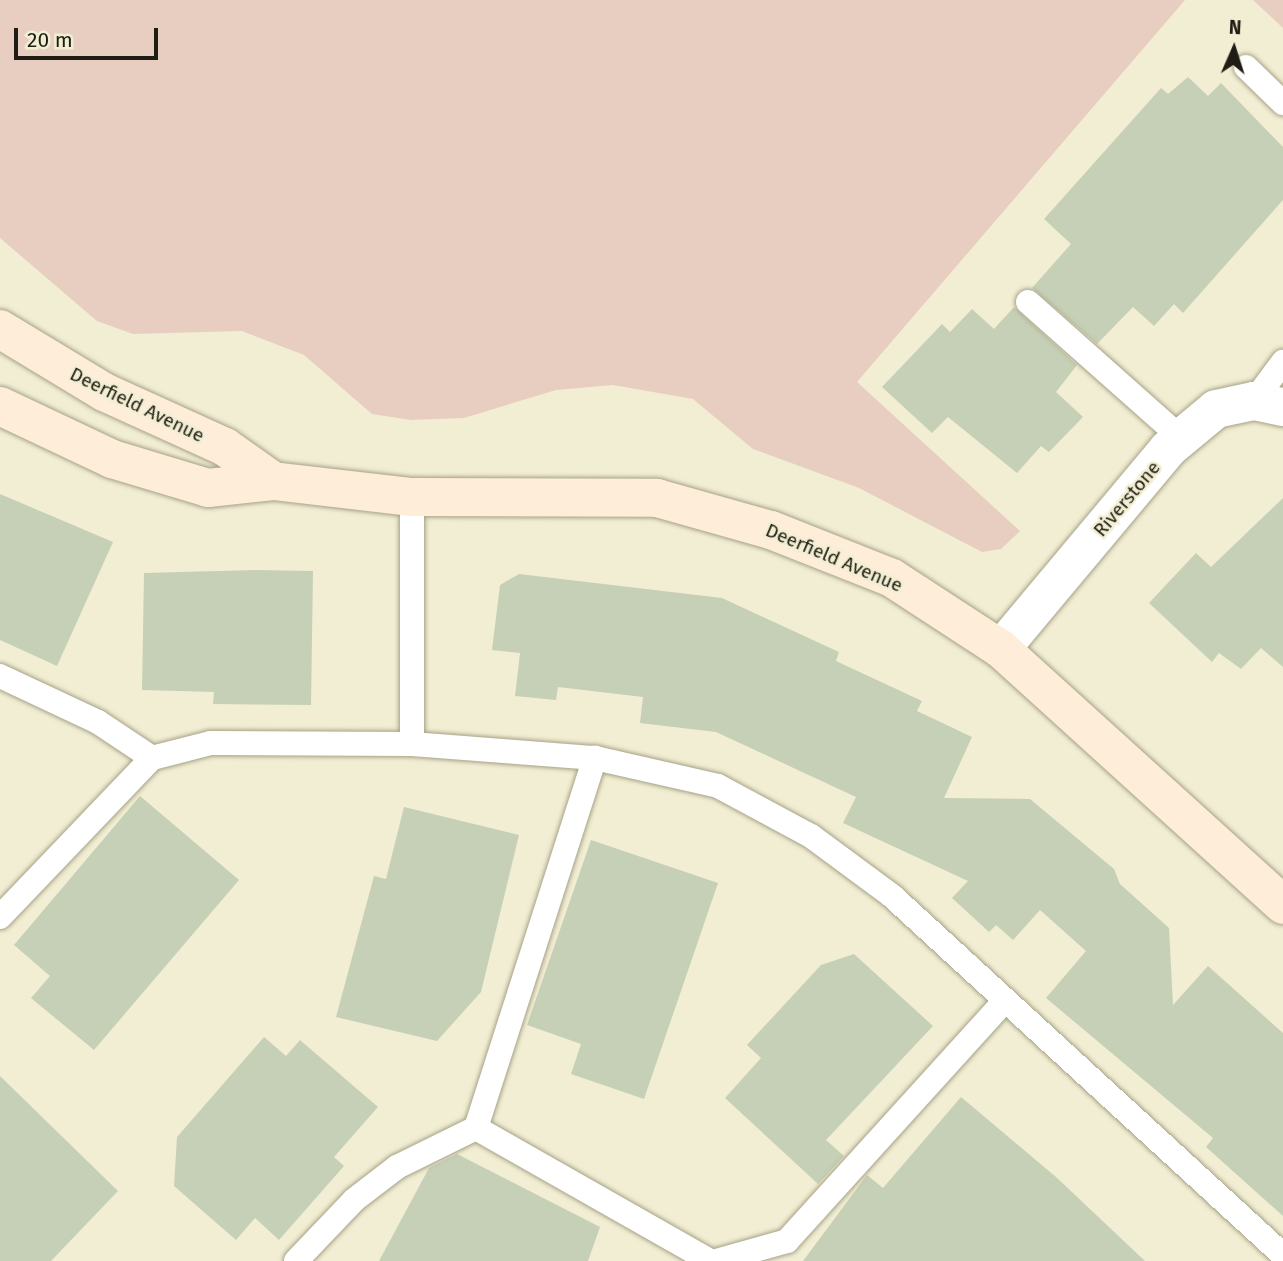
<!DOCTYPE html>
<html>
<head>
<meta charset="utf-8">
<style>
  body { margin:0 }
  #map { position:relative; width:1283px; height:1261px; overflow:hidden; background:#f2eed3; font-family:"Fira Sans",sans-serif }
  div>[style] { position:absolute }
  .green>* { inset:0; background:#e7cec1 }
  .building>* { inset:0; background:#c6d0b6 }
  .roads { filter:drop-shadow(0 0 2px #a6a288) drop-shadow(0 0 2px #a6a288) }
  .lane>* { height:24px; margin:-12px; padding:0 12px; transform-origin:12px; border-radius:12px; background:#fff }
  .street>* { height:38px; margin:-19px; padding:0 19px; transform-origin:19px; border-radius:19px; background:#fff }
  .secondary>* { height:38px; margin:-19px; padding:0 19px; transform-origin:19px; border-radius:19px; background:#feeed9 }
  span { translate:-50% -50%; white-space:nowrap; text-align:center; line-height:1.15; -webkit-text-stroke:5px #f2eed3; paint-order:stroke }
  .street-label { font-size:19px; color:#201e14 }
  .north { position:absolute; left:1199px; top:14px; width:70px; height:70px; -webkit-text-stroke:5px #f2eed3; paint-order:stroke; rotate:3deg; font-size:19px; font-weight:700; line-height:28px; text-align:center; color:#201e14 }
  .north::after { content:''; display:block; margin:auto; width:24px; height:32px; background:#201e14; clip-path:polygon(50% 0,100% 100%,50% 72%,0 100%) }
  .scale { position:absolute; left:14px; top:28px; width:144px; height:32px; box-sizing:border-box; border:4px solid #201e14; border-top:0; padding-left:9px; font-size:21px; line-height:24px; white-space:nowrap; color:#201e14; -webkit-text-stroke:5px #f2eed3; paint-order:stroke }
</style>
</head>
<body>
<div id="map">
  <div class="green">
    <i style="clip-path:polygon(0 0,1185px 0,857px 382px,1020px 531px,1001px 549px,982px 552px,859px 488px,753px 449px,693px 399px,613px 385px,556px 390px,464px 418px,411px 420px,372px 414px,304px 355px,242px 331px,133px 334px,97px 321px,0 238px)"></i>
    <i style="clip-path:polygon(1253px 0,1283px 0,1283px 28px)"></i>
  </div>
  <div class="building">
    <i style="clip-path:polygon(1188px 77px,1208px 96px,1221px 83px,1283px 147px,1283px 200px,1183px 313px,1174px 304px,1154px 326px,1133px 307px,1097px 344px,1032px 288px,1071px 244px,1044px 219px,1161px 88px,1168px 94px)"></i>
    <i style="clip-path:polygon(1014px 307px,1077px 365px,1056px 392px,1083px 417px,1049px 452px,1041px 446px,1017px 473px,948px 417px,932px 433px,882px 387px,942px 324px,950px 332px,972px 309px,994px 329px)"></i>
    <i style="clip-path:polygon(0 494px,113px 542px,57px 666px,0 640px)"></i>
    <i style="clip-path:polygon(1283px 498px,1283px 667px,1261px 648px,1241px 669px,1219px 653px,1212px 662px,1149px 603px,1196px 553px,1211px 567px)"></i>
    <i style="clip-path:polygon(255px 570px,313px 571px,311px 705px,213px 704px,214px 692px,142px 690px,144px 573px)"></i>
    <i style="clip-path:polygon(519px 574px,722px 598px,839px 652px,836px 661px,922px 701px,917px 711px,972px 737px,944px 798px,1030px 799px,1114px 869px,1120px 884px,1169px 928px,1173px 1005px,1208px 966px,1283px 1033px,1283px 1216px,1206px 1147px,1213px 1138px,1046px 998px,1086px 951px,1040px 910px,1013px 940px,996px 925px,989px 932px,952px 898px,968px 881px,843px 823px,856px 797px,716px 732px,640px 723px,643px 697px,558px 687px,556px 700px,515px 696px,520px 653px,492px 650px,500px 585px)"></i>
    <i style="clip-path:polygon(140px 796px,239px 880px,94px 1050px,31px 998px,50px 976px,14px 945px)"></i>
    <i style="clip-path:polygon(404px 807px,519px 835px,481px 992px,437px 1041px,336px 1017px,374px 876px,386px 879px)"></i>
    <i style="clip-path:polygon(591px 840px,718px 883px,644px 1099px,571px 1074px,581px 1044px,527px 1025px)"></i>
    <i style="clip-path:polygon(854px 954px,933px 1026px,826px 1140px,844px 1156px,818px 1184px,725px 1098px,761px 1058px,747px 1045px,821px 965px)"></i>
    <i style="clip-path:polygon(264px 1037px,286px 1056px,300px 1040px,378px 1107px,334px 1157px,344px 1166px,279px 1240px,255px 1218px,236px 1240px,174px 1186px,177px 1137px)"></i>
    <i style="clip-path:polygon(0 1076px,118px 1191px,51px 1261px,0 1261px)"></i>
    <i style="clip-path:polygon(961px 1097px,1056px 1177px,1145px 1261px,803px 1261px,867px 1175px,883px 1188px)"></i>
    <i style="clip-path:polygon(457px 1154px,600px 1227px,588px 1261px,379px 1261px,429px 1168px)"></i>
  </div>
  <div class="roads">
    <div class="lane">
      <i style="left:1246px;top:67px;width:52px;rotate:44.2deg"></i>
      <i style="left:1028px;top:302px;width:205px;rotate:41.6deg"></i>
      <i style="left:1254px;top:401px;width:49px;rotate:-53.4deg"></i>
      <i style="left:412px;top:497px;width:247px;rotate:90deg"></i>
      <i style="left:0;top:676px;width:108px;rotate:25.1deg"></i>
      <i style="left:98px;top:722px;width:65px;rotate:33.7deg"></i>
      <i style="left:0;top:917px;width:220px;rotate:-46.3deg"></i>
      <i style="left:152px;top:758px;width:61px;rotate:-14.3deg"></i>
      <i style="left:211px;top:743px;width:201px;rotate:0.3deg"></i>
      <i style="left:412px;top:744px;width:184px;rotate:4.4deg"></i>
      <i style="left:595px;top:758px;width:126px;rotate:12.8deg"></i>
      <i style="left:718px;top:786px;width:106px;rotate:28.3deg"></i>
      <i style="left:811px;top:836px;width:101px;rotate:36.5deg"></i>
      <i style="left:892px;top:896px;width:531px;rotate:42.56deg"></i>
      <i style="left:476px;top:1128px;width:269px;rotate:29.6deg"></i>
      <i style="left:296px;top:1261px;width:84px;rotate:-46.4deg"></i>
      <i style="left:354px;top:1200px;width:54px;rotate:-37.5deg"></i>
      <i style="left:397px;top:1167px;width:88px;rotate:-26.3deg"></i>
      <i style="left:476px;top:1128px;width:389px;rotate:-72.2deg"></i>
      <i style="left:716px;top:1261px;width:74px;rotate:-15.7deg"></i>
      <i style="left:787px;top:1241px;width:320px;rotate:-47.8deg"></i>
    </div>
    <div class="street">
      <i style="left:1001px;top:649px;width:261px;rotate:-50.1deg"></i>
      <i style="left:1168px;top:449px;width:62px;rotate:-39.8deg"></i>
      <i style="left:1216px;top:409px;width:39px;rotate:-12deg"></i>
      <i style="left:1254px;top:401px;width:30px;rotate:12deg"></i>
    </div>
    <div class="secondary">
      <i style="left:0;top:329px;width:122px;rotate:31.2deg"></i>
      <i style="left:104px;top:392px;width:133px;rotate:24.4deg"></i>
      <i style="left:225px;top:447px;width:59px;rotate:35.3deg"></i>
      <i style="left:0;top:406px;width:124px;rotate:25.3deg"></i>
      <i style="left:112px;top:459px;width:100px;rotate:16.8deg"></i>
      <i style="left:208px;top:488px;width:65px;rotate:-6.1deg"></i>
      <i style="left:273px;top:481px;width:140px;rotate:6.6deg"></i>
      <i style="left:412px;top:497px;width:245px;rotate:0.2deg"></i>
      <i style="left:657px;top:498px;width:118px;rotate:15.7deg"></i>
      <i style="left:771px;top:530px;width:130px;rotate:21.6deg"></i>
      <i style="left:892px;top:578px;width:130px;rotate:33.1deg"></i>
      <i style="left:1001px;top:649px;width:381px;rotate:42.2deg"></i>
    </div>
  </div>
  <div class="street-label">
    <span style="left:137px;top:405px;rotate:26deg">Deerfield Avenue</span>
    <span style="left:1127px;top:499px;rotate:-50deg">Riverstone</span>
    <span style="left:834px;top:558px;rotate:23deg">Deerfield Avenue</span>
  </div>
  <div class="north">N</div>
  <div class="scale">20 m</div>
</div>
</body>
</html>
